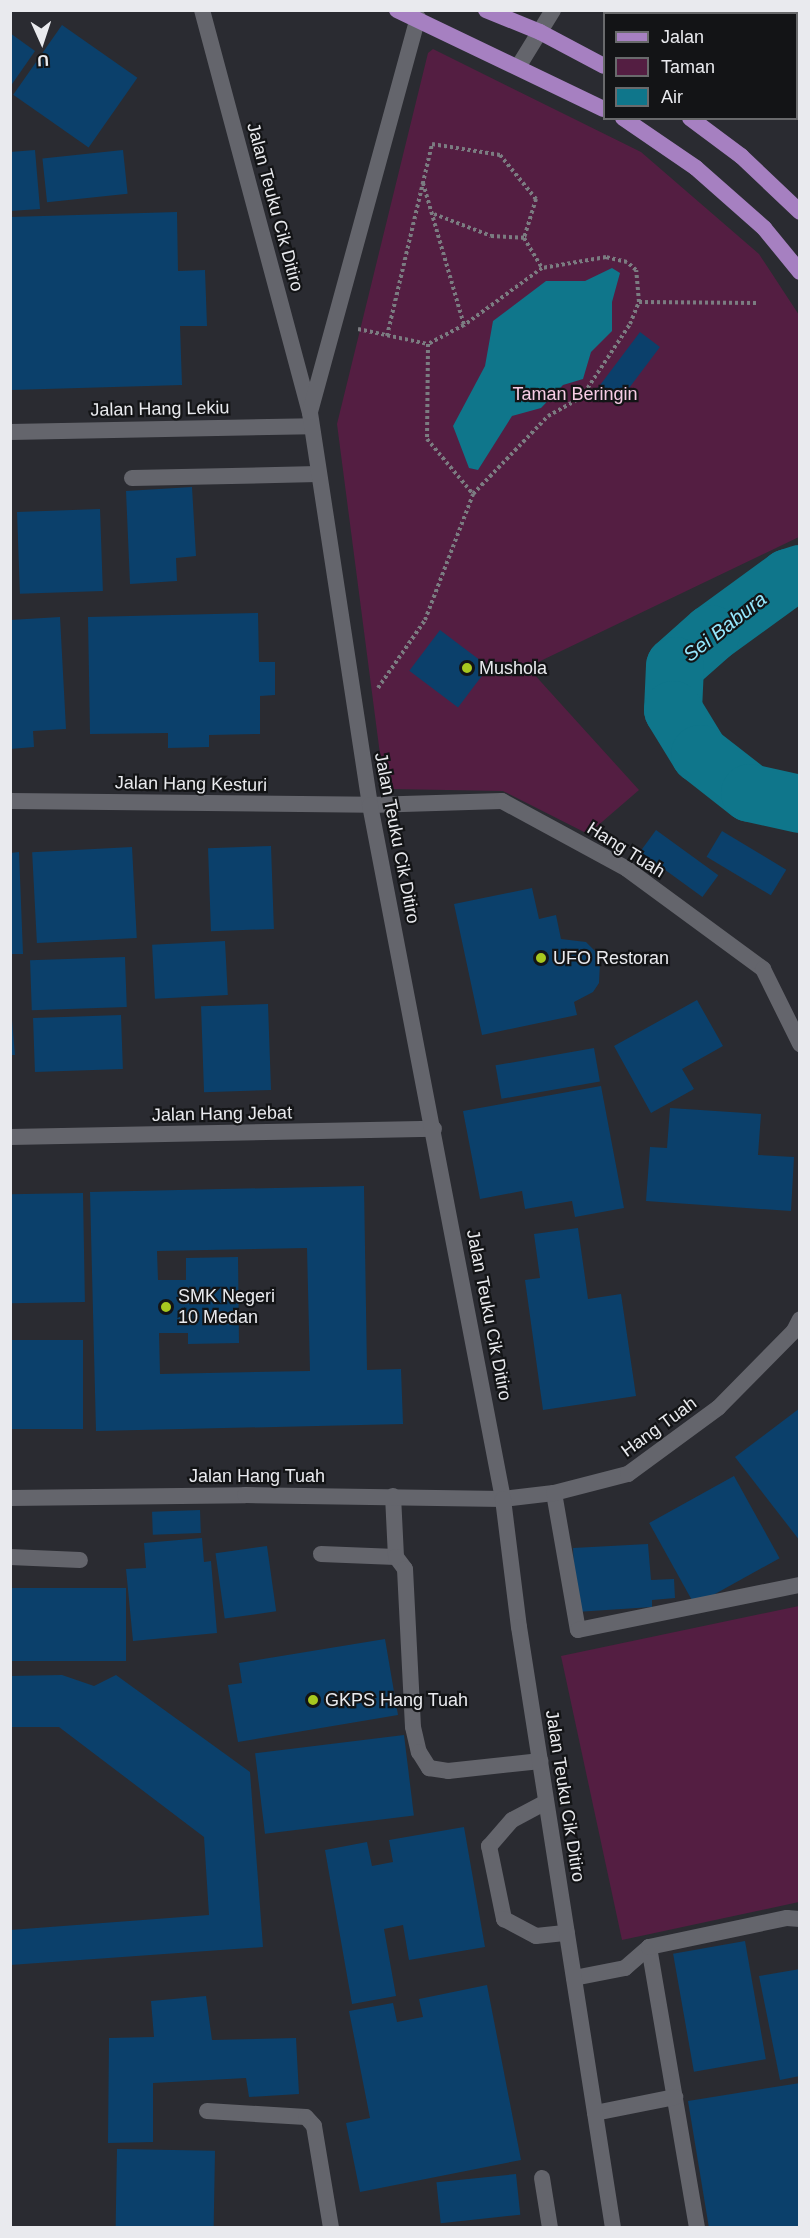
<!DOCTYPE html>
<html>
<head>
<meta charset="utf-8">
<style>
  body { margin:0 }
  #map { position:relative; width:810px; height:2238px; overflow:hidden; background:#2a2b31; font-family:Arial,sans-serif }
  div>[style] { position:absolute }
  .green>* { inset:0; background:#541e42 }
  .water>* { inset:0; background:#0f768b }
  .river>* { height:58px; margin:-29px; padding:0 29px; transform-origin:29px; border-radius:29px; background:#0f768b }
  .building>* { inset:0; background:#0b406b; transform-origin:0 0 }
  .path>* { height:4px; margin-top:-2px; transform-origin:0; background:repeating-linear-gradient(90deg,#7b7c81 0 3px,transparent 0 6px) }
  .service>* { height:16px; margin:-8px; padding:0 8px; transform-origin:8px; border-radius:8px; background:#64656c }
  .minor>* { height:16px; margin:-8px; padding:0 8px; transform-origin:8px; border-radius:8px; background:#64656c }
  .tertiary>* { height:16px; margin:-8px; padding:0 8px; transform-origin:8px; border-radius:8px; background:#64656c }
  .primary>* { height:16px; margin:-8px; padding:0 8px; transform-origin:8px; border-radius:8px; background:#a680c1 }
  .dots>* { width:16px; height:16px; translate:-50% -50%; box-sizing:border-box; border:3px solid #131416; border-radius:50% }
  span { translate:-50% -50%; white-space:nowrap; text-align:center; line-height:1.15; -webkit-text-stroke:4.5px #131416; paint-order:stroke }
  .street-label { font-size:18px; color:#e9eaee }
  .park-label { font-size:18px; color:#f7cde5 }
  .poi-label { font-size:18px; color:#e9eaee }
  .left { translate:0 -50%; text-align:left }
  .water-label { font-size:20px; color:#96e8fe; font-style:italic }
  .frame { position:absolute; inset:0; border:12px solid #e9eaee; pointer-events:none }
  .legend { position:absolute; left:603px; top:12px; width:195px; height:108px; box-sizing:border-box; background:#131416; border:2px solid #696a6c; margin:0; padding:8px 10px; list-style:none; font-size:18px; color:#e9eaee }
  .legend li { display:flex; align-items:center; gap:12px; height:30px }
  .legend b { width:30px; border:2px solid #696a6c }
  .north { position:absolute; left:12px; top:12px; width:60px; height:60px; -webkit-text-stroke:4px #131416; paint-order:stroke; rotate:177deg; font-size:16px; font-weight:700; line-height:24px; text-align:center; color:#e9eaee }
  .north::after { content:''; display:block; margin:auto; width:21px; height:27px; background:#e9eaee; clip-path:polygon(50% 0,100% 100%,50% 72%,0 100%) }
</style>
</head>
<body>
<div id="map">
  <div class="green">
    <i style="clip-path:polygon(433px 49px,641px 152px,759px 254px,799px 315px,799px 537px,532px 665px,532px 672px,639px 790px,588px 834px,503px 791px,391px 789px,384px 785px,337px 424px,428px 53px)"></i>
    <i style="clip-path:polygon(799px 1606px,799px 1902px,622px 1940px,561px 1656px)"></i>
  </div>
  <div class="water">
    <i style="clip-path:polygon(612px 268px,620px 273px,612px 302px,612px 331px,591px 352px,583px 379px,563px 385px,541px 408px,512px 416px,478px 470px,469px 468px,453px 426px,485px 366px,493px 321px,546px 281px,585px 281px)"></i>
  </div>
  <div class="river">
    <i style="left:761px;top:10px;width:4px;rotate:63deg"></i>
    <i style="left:796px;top:57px;width:5px;rotate:37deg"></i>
    <i style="left:800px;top:574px;width:13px;rotate:162deg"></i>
    <i style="left:788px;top:578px;width:95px;rotate:144deg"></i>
    <i style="left:711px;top:634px;width:48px;rotate:138.4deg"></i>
    <i style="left:675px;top:666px;width:44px;rotate:92.6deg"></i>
    <i style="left:673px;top:710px;width:52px;rotate:58.5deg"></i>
    <i style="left:700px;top:754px;width:63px;rotate:38deg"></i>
    <i style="left:750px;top:793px;width:51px;rotate:12.4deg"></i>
  </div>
  <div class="building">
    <i style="left:62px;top:25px;width:92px;height:85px;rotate:35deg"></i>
    <i style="clip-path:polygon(10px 33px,35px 51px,10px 87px)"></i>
    <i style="clip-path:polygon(35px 150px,40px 209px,10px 211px,10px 152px)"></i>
    <i style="left:123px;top:150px;width:44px;height:81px;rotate:84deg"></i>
    <i style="clip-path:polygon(177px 212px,178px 271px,205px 270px,207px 326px,180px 326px,182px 385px,11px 390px,10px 217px)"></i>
    <i style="left:640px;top:332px;width:25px;height:71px;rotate:37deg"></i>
    <i style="clip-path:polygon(192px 487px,196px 556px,176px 558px,177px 581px,130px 584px,126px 491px)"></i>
    <i style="left:100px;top:509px;width:82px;height:83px;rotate:88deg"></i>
    <i style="clip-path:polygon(258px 613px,259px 662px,275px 662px,275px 695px,260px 696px,260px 734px,209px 735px,209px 747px,168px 748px,168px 733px,90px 734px,88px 617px)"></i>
    <i style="clip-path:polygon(60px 617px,66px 729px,33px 731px,34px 747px,10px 749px,10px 620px)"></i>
    <i style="left:440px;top:630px;width:61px;height:51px;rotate:37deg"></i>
    <i style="left:656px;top:830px;width:77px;height:27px;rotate:36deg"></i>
    <i style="left:722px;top:831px;width:75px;height:30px;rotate:31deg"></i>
    <i style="left:271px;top:846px;width:83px;height:63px;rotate:88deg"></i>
    <i style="left:132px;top:847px;width:91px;height:100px;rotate:87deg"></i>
    <i style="clip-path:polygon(19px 852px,23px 954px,10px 954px,10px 853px)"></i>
    <i style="clip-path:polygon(532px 888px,539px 919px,556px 915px,561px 939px,586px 942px,595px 951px,600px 962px,599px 983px,593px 992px,574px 1002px,577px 1015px,482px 1035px,454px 904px)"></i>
    <i style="left:225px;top:941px;width:54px;height:73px;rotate:87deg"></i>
    <i style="left:125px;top:957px;width:50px;height:95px;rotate:88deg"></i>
    <i style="clip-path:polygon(10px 997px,15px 1055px,10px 1055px)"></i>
    <i style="clip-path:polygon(697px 1000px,723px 1046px,682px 1069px,694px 1089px,651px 1113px,614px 1046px)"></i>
    <i style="left:268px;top:1004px;width:86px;height:67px;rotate:88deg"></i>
    <i style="left:121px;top:1015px;width:54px;height:88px;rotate:88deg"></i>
    <i style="left:594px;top:1048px;width:34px;height:100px;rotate:80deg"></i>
    <i style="clip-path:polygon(601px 1086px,624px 1208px,575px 1217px,572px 1201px,525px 1209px,522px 1191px,480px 1199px,463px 1111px)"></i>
    <i style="clip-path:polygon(670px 1108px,761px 1114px,758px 1155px,794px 1157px,791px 1211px,646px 1201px,650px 1147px,667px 1148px)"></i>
    <i style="clip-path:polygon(evenodd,364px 1186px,367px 1370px,401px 1369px,403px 1424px,96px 1431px,90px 1192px,364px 1186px,307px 1248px,310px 1371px,160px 1374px,159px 1333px,188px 1333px,188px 1344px,239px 1343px,238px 1257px,186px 1258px,186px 1280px,158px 1280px,157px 1251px,307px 1248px)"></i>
    <i style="left:83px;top:1193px;width:109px;height:73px;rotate:89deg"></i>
    <i style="clip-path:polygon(578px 1228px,588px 1299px,621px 1294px,636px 1396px,543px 1410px,525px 1280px,540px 1278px,534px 1234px)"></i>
    <i style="left:10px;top:1340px;width:73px;height:89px"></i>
    <i style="clip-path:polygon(800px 1408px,800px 1541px,735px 1457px)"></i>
    <i style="left:734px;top:1476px;width:94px;height:97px;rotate:61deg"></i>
    <i style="left:200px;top:1510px;width:23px;height:48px;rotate:88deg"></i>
    <i style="clip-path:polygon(202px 1538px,204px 1562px,211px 1561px,217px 1633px,133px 1641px,126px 1569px,146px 1568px,144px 1543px)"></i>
    <i style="clip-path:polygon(648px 1544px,651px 1580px,674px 1579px,675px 1598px,652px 1600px,652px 1607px,576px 1612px,573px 1548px)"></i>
    <i style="left:267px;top:1546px;width:66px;height:52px;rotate:82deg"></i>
    <i style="left:10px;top:1588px;width:116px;height:73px"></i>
    <i style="clip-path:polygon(385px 1639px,398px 1715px,238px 1742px,228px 1685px,242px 1683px,239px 1663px)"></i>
    <i style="clip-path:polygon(62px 1675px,94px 1686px,116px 1675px,250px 1772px,263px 1947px,10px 1965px,10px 1930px,209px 1915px,204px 1837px,59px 1727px,10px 1727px,10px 1676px)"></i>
    <i style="left:404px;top:1735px;width:81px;height:150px;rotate:83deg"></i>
    <i style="clip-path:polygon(464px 1827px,485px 1947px,409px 1960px,403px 1925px,384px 1929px,396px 1996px,352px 2004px,325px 1850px,367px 1842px,372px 1866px,393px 1862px,389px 1840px)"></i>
    <i style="left:745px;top:1941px;width:120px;height:73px;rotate:80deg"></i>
    <i style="clip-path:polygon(800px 1969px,800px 2076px,780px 2080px,759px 1976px)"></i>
    <i style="clip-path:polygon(487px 1985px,521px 2160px,360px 2192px,346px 2123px,370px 2118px,349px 2011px,393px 2003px,397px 2022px,423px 2017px,419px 1999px)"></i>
    <i style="clip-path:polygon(206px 1996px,212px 2040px,296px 2038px,299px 2094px,249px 2097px,246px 2078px,153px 2083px,153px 2142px,108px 2143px,109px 2038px,154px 2037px,151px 2001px)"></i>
    <i style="clip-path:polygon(800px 2083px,800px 2228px,709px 2228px,688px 2101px)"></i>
    <i style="left:117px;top:2149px;width:98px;height:79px;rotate:1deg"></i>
    <i style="left:516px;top:2174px;width:41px;height:80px;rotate:84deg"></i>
  </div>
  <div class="path">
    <i style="left:423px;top:183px;width:148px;rotate:73.9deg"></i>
    <i style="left:434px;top:214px;width:61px;rotate:21.1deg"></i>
    <i style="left:491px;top:236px;width:33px;rotate:3deg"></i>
    <i style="left:639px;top:302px;width:119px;rotate:0.5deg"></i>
    <i style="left:358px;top:329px;width:72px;rotate:12.1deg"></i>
    <i style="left:387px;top:336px;width:197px;rotate:-76.8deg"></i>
    <i style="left:432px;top:144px;width:69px;rotate:9.2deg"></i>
    <i style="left:500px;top:155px;width:57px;rotate:50.7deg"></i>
    <i style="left:536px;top:199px;width:41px;rotate:107.1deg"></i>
    <i style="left:524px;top:238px;width:35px;rotate:59deg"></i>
    <i style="left:378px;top:688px;width:83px;rotate:-55.3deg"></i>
    <i style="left:425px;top:620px;width:135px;rotate:-69.1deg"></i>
    <i style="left:473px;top:494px;width:108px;rotate:-46.1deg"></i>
    <i style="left:548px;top:416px;width:38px;rotate:-29deg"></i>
    <i style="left:581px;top:398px;width:89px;rotate:-56.5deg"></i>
    <i style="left:630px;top:324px;width:24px;rotate:-68deg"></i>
    <i style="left:639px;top:302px;width:32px;rotate:-95deg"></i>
    <i style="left:636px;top:270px;width:12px;rotate:-138deg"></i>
    <i style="left:627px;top:262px;width:22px;rotate:-167deg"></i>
    <i style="left:606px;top:257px;width:65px;rotate:170.2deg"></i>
    <i style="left:542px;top:268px;width:97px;rotate:143.8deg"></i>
    <i style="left:464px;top:325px;width:41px;rotate:152.2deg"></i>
    <i style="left:428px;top:344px;width:95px;rotate:90.6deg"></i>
    <i style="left:427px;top:439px;width:72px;rotate:50.1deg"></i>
  </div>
  <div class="service">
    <i style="left:518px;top:67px;width:67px;rotate:-58.4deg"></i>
    <i style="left:132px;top:478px;width:186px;rotate:-1.2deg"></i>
    <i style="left:321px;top:1554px;width:75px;rotate:2.3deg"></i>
    <i style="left:396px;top:1557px;width:61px;rotate:-92.8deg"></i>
    <i style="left:10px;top:1557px;width:70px;rotate:2.5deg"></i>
    <i style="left:396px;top:1557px;width:15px;rotate:53deg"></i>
    <i style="left:405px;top:1569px;width:158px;rotate:87.1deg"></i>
    <i style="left:413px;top:1727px;width:26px;rotate:77deg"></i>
    <i style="left:419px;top:1752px;width:19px;rotate:58deg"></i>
    <i style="left:429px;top:1768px;width:19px;rotate:9deg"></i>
    <i style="left:448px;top:1771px;width:93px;rotate:-6.2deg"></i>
    <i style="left:546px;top:1802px;width:38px;rotate:152deg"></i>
    <i style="left:512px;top:1820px;width:35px;rotate:131deg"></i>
    <i style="left:489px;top:1846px;width:75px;rotate:78.4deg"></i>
    <i style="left:504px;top:1919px;width:36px;rotate:28deg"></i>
    <i style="left:536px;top:1936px;width:31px;rotate:-6deg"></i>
    <i style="left:649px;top:1947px;width:285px;rotate:80.3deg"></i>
    <i style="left:574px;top:1978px;width:52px;rotate:-11.1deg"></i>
    <i style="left:625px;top:1968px;width:32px;rotate:-41deg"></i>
    <i style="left:649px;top:1947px;width:141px;rotate:-11.9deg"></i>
    <i style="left:787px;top:1918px;width:13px;rotate:4deg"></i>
    <i style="left:207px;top:2111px;width:99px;rotate:3.5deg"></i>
    <i style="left:306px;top:2117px;width:12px;rotate:48deg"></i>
    <i style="left:314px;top:2126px;width:103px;rotate:80.5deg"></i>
    <i style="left:595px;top:2113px;width:82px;rotate:-11.3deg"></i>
    <i style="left:542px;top:2178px;width:51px;rotate:80.9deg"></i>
  </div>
  <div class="minor">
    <i style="left:10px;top:432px;width:301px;rotate:-1.1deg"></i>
    <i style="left:10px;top:801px;width:360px;rotate:0.6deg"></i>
    <i style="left:370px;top:805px;width:132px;rotate:-1.7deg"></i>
    <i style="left:502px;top:801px;width:142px;rotate:28.5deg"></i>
    <i style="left:627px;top:869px;width:169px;rotate:36.3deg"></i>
    <i style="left:763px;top:969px;width:84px;rotate:63.7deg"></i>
    <i style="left:10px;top:1137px;width:424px;rotate:-1.1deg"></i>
    <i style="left:554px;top:1493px;width:139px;rotate:80.1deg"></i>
    <i style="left:578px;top:1630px;width:227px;rotate:-11.5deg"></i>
    <i style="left:10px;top:1498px;width:235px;rotate:-0.7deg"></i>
    <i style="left:245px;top:1495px;width:258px;rotate:0.9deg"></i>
    <i style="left:503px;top:1499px;width:51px;rotate:-6.7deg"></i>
    <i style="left:554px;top:1493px;width:76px;rotate:-14.4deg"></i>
    <i style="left:628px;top:1474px;width:112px;rotate:-36.3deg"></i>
    <i style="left:718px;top:1408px;width:108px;rotate:-45.4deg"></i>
    <i style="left:794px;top:1331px;width:13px;rotate:-63deg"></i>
  </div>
  <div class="tertiary">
    <i style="left:202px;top:10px;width:417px;rotate:75deg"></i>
    <i style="left:310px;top:413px;width:397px;rotate:81.3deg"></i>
    <i style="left:370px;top:805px;width:707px;rotate:79.15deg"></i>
    <i style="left:503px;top:1499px;width:129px;rotate:82.9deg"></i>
    <i style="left:519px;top:1627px;width:608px;rotate:81.11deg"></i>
    <i style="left:310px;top:412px;width:409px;rotate:-74.7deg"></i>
  </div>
  <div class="primary">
    <i style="left:397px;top:10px;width:229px;rotate:25.6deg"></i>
    <i style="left:486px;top:10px;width:58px;rotate:22.2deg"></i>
    <i style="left:540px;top:32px;width:72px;rotate:28deg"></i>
    <i style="left:623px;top:118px;width:88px;rotate:34.4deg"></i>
    <i style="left:696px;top:168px;width:91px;rotate:41.4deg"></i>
    <i style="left:764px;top:228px;width:57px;rotate:50.7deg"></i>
    <i style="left:690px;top:118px;width:64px;rotate:36.7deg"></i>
    <i style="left:741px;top:156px;width:81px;rotate:43.5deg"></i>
  </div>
  <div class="dots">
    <i style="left:467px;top:668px;background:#a7c81f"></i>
    <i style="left:541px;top:958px;background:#a7c81f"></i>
    <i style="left:166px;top:1307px;background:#a7c81f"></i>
    <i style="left:313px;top:1700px;background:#a7c81f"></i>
  </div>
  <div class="street-label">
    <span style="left:275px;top:207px;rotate:75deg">Jalan Teuku Cik Ditiro</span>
    <span style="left:160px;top:409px;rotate:-1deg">Jalan Hang Lekiu</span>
    <span style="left:191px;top:784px;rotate:1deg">Jalan Hang Kesturi</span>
    <span style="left:397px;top:838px;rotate:79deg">Jalan Teuku Cik Ditiro</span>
    <span style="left:626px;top:850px;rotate:32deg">Hang Tuah</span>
    <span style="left:222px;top:1114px;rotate:-1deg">Jalan Hang Jebat</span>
    <span style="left:489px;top:1315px;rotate:79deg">Jalan Teuku Cik Ditiro</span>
    <span style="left:659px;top:1427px;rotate:-36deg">Hang Tuah</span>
    <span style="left:257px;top:1476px">Jalan Hang Tuah</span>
    <span style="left:565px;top:1796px;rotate:81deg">Jalan Teuku Cik Ditiro</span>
  </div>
  <div class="park-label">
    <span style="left:575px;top:394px">Taman Beringin</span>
  </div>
  <div class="poi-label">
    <span class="left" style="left:479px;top:668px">Mushola</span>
    <span class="left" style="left:553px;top:958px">UFO Restoran</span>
    <span class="left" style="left:178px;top:1307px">SMK Negeri<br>10 Medan</span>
    <span class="left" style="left:325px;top:1700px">GKPS Hang Tuah</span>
  </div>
  <div class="water-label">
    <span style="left:725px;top:627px;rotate:-38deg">Sei Babura</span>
  </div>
  <div class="frame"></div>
  <ul class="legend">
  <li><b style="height:8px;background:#a680c1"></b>Jalan</li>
  <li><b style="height:16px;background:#541e42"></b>Taman</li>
  <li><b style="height:16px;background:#0f768b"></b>Air</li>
  </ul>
  <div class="north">U</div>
</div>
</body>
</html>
